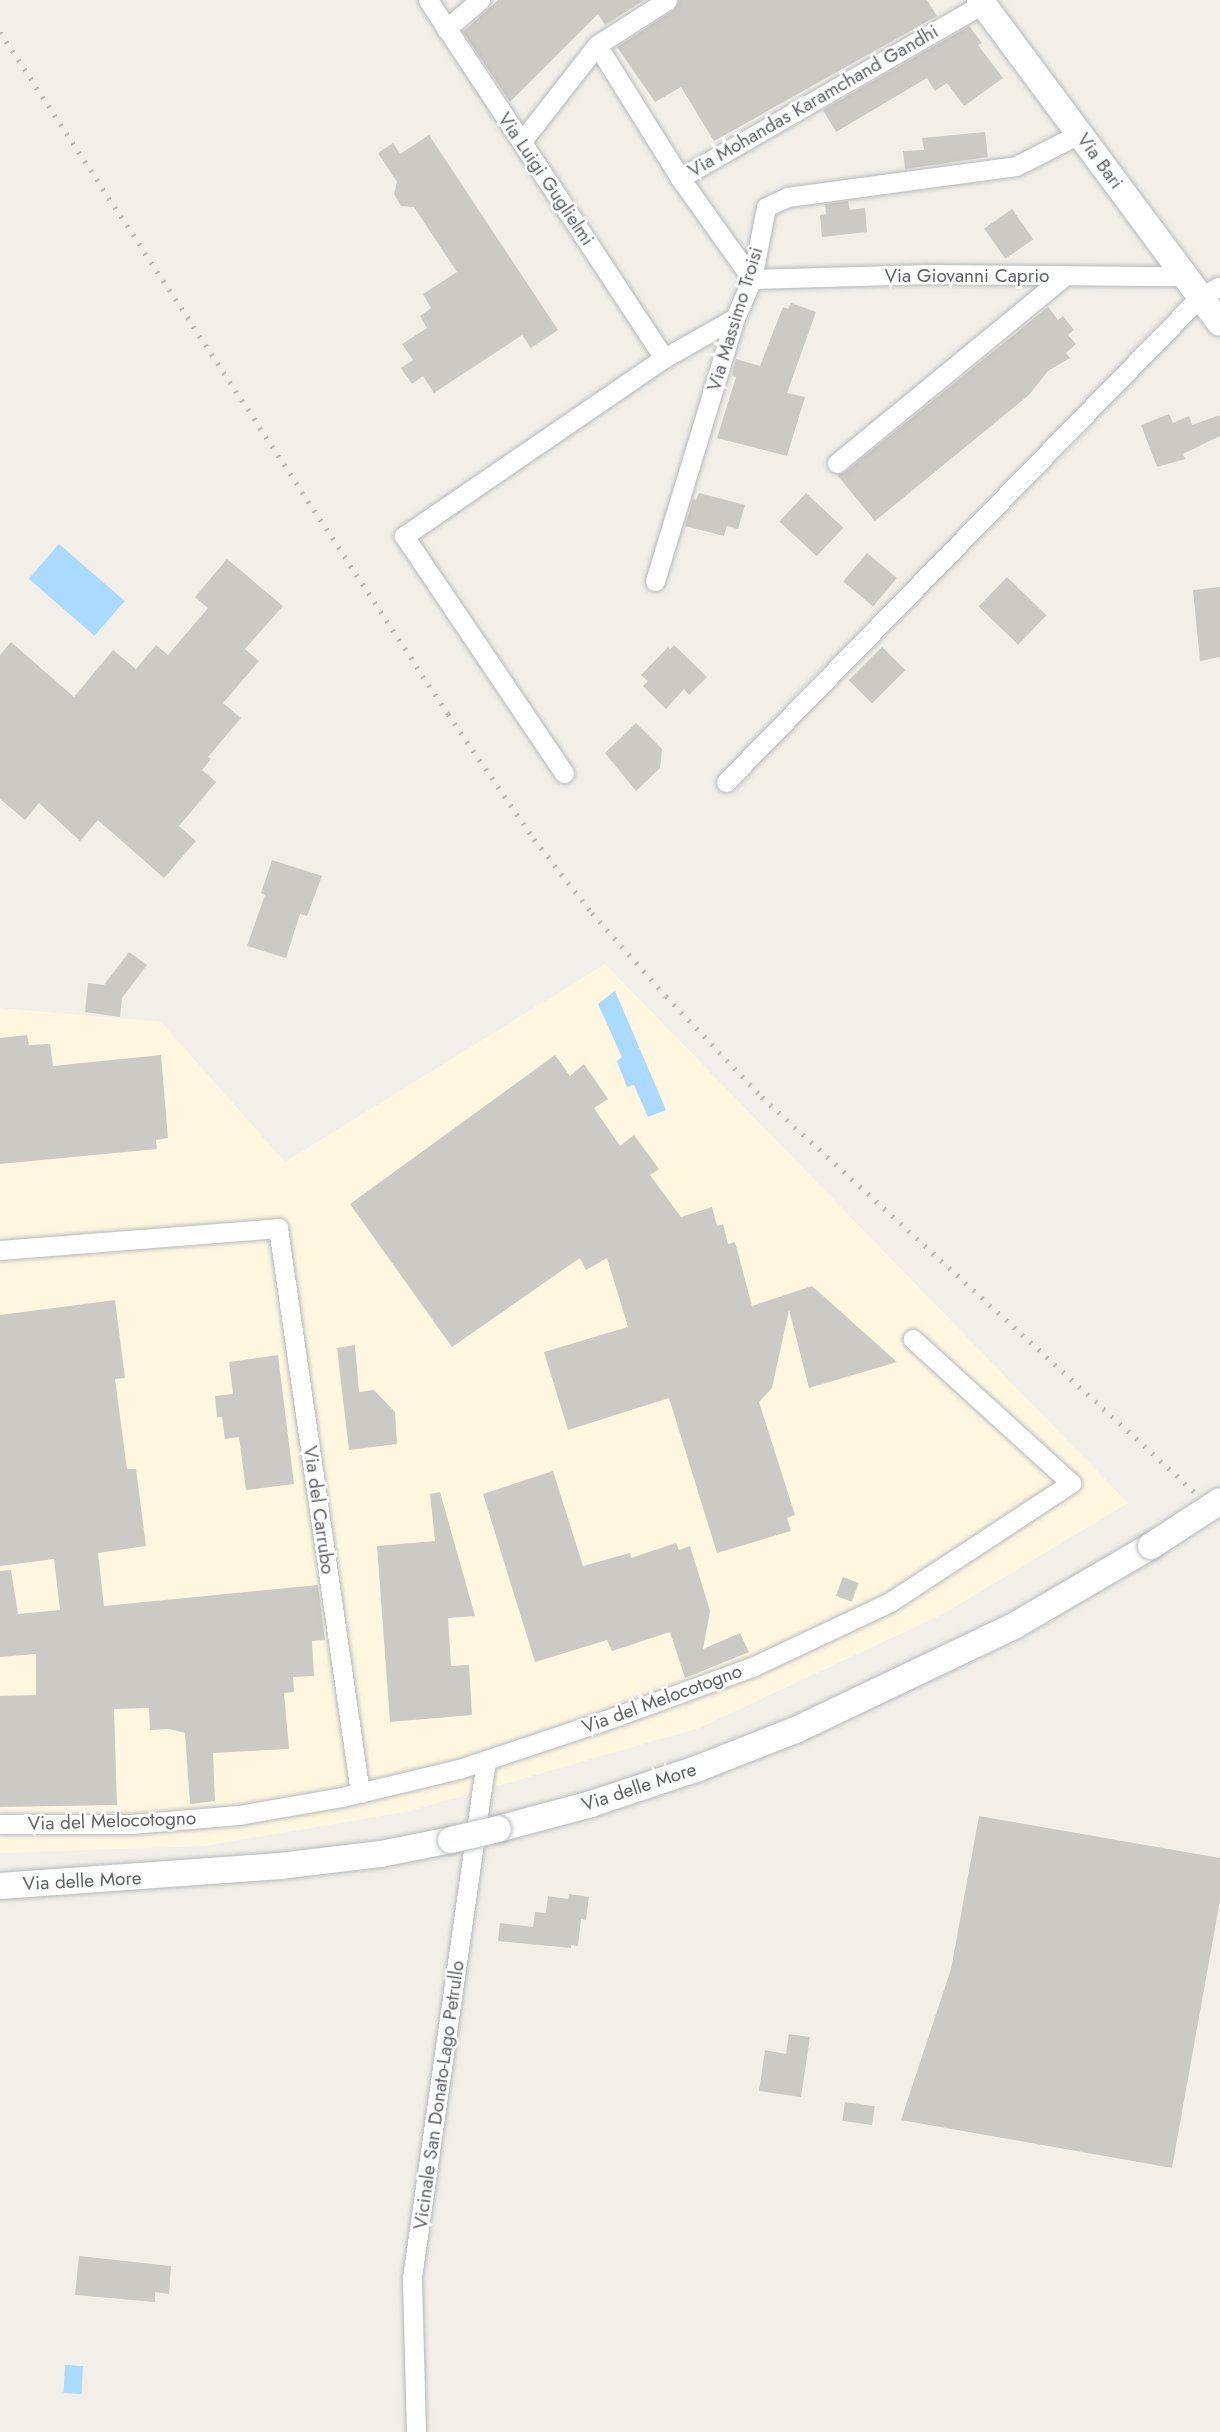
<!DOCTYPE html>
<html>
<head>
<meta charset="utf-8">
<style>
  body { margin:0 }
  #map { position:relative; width:1220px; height:2432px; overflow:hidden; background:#f1efe8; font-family:Jost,sans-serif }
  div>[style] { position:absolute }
  .commercial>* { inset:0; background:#fef7e0 }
  .water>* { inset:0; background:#aadaff; transform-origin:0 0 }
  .building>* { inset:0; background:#cccac5; transform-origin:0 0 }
  .roads { filter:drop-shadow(0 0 2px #b5b8bc) drop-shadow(0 0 2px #b5b8bc) }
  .street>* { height:19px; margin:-9.5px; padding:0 9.5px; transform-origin:9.5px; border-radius:9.5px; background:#fff }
  .secondary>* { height:26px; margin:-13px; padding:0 13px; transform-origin:13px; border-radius:13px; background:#fff }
  .rail>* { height:5px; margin-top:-2.5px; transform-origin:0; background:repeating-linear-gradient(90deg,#b6b7b8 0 2px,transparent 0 11px) }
  .bridges { filter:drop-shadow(0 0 2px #b6babf) drop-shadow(0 0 2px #b6babf) }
  .secondary-bridge>* { height:26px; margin:-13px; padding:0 13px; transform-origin:13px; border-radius:13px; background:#fff }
  span { translate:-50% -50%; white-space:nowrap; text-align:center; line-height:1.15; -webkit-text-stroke:5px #fff; paint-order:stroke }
  .street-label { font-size:19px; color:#5f6368 }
</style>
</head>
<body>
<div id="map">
  <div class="commercial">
    <i style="clip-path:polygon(605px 964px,1128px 1503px,941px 1615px,699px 1728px,410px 1811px,204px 1846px,0 1853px,0 1008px,161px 1022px,285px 1162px)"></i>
  </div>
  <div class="water">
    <i style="left:59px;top:544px;width:87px;height:46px;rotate:41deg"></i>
    <i style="clip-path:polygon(615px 991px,666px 1110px,648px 1117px,634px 1085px,627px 1087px,617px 1061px,622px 1057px,598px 1004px)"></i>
    <i style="left:65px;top:2365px;width:18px;height:28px;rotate:3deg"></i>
  </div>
  <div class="building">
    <i style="clip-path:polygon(498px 0,644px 0,605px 25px,598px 14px,510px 102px,463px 32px)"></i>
    <i style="clip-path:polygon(679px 0,927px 0,937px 16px,714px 141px,681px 87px,655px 102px,617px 47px,674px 10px)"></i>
    <i style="clip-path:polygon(969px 26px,982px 43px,978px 45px,1003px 78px,964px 106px,947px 83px,935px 91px,927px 78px,836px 132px,823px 110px)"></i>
    <i style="clip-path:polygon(985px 132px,988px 157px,905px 169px,903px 151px,924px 150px,922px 138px)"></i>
    <i style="clip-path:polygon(429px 135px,558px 330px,531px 348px,522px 335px,434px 393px,423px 376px,412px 384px,401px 368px,413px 360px,402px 344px,427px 328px,420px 316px,431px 308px,423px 294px,457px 272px,414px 207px,401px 206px,394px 194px,397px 182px,378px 153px,393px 143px,400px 154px)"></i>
    <i style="clip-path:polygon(848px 201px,850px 210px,865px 208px,867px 232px,822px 237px,820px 215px,826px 214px,825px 204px)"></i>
    <i style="left:1012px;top:209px;width:37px;height:34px;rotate:55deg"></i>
    <i style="clip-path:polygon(791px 303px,816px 312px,787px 393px,805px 397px,787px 456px,717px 438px,736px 377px,732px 375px,736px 359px,760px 366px,783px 307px,788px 309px)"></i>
    <i style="clip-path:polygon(1048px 307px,1058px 320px,1063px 316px,1074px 330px,1068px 335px,1076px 344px,1066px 353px,1070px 358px,1048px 371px,1029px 395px,875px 521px,837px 475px,845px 472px)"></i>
    <i style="clip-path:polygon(1169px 414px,1173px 423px,1189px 416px,1192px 425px,1220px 415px,1220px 436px,1183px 454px,1185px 459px,1157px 467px,1141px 425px)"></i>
    <i style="clip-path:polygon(699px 493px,745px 505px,738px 529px,727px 526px,724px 536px,685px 526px,693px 499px,696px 500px)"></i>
    <i style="left:806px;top:493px;width:51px;height:39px;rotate:43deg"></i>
    <i style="left:867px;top:553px;width:39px;height:37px;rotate:40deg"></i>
    <i style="clip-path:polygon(227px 559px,283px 606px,245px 649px,259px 661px,223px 703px,241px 718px,208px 757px,211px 759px,202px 770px,216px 782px,179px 826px,196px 841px,164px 878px,98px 820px,80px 841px,39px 803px,25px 820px,0 799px,0 655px,11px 642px,74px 697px,113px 650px,136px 669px,156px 645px,168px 655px,208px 608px,195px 597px)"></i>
    <i style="left:1007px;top:577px;width:55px;height:41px;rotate:44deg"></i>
    <i style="clip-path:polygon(1220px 587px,1220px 657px,1200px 661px,1193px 590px)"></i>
    <i style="clip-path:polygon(674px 645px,707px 677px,689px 695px,684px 689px,666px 709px,643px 686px,648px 681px,641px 675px,668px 647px,670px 650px)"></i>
    <i style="left:882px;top:647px;width:33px;height:47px;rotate:45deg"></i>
    <i style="clip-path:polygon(636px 723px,662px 749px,660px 768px,636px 791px,605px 753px)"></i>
    <i style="clip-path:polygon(272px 860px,322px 876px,307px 916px,300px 914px,286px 958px,247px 946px,265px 895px,261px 893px)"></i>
    <i style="clip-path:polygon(129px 952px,147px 965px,122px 998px,120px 1017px,85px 1012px,88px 983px,104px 985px)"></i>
    <i style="clip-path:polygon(27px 1035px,29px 1045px,50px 1044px,53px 1066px,161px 1055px,168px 1138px,156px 1140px,157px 1149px,0 1164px,0 1038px)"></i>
    <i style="clip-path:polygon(555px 1055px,570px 1076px,584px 1064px,608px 1099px,594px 1108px,620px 1146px,634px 1135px,659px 1169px,650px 1175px,681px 1217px,712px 1207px,717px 1226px,723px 1224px,728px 1244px,735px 1242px,752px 1306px,812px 1286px,897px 1362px,809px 1388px,789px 1310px,772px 1388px,759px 1402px,795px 1515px,787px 1518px,791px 1531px,717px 1553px,669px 1398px,568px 1430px,544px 1352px,628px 1327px,607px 1258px,586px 1270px,580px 1258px,452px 1347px,350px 1204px)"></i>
    <i style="clip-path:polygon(115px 1300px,125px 1378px,115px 1379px,127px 1469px,136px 1469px,146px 1546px,98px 1553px,104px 1606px,318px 1585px,325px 1640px,312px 1641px,314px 1676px,293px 1677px,294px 1692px,284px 1693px,289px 1749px,213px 1753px,215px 1801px,190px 1804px,185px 1733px,169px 1729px,150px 1730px,149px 1708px,114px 1709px,117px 1805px,0 1807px,0 1696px,36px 1695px,36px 1654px,0 1657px,0 1571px,11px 1570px,18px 1614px,60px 1610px,54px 1559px,0 1566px,0 1315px)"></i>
    <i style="clip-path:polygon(355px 1345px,359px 1392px,374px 1390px,395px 1412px,397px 1444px,349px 1450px,337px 1348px)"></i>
    <i style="clip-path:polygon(278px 1355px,294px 1484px,246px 1490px,239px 1437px,225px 1439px,222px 1417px,217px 1417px,215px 1396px,233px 1394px,229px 1362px)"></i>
    <i style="clip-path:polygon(553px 1471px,583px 1566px,630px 1553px,631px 1558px,676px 1543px,679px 1550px,690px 1546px,710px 1611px,703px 1649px,740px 1633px,749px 1652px,685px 1678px,670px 1632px,612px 1651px,607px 1640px,535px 1662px,483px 1494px)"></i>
    <i style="clip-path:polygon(440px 1492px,475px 1616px,448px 1618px,451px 1666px,469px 1665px,472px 1715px,390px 1722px,377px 1546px,435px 1541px,430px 1494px)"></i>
    <i style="left:843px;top:1577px;width:17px;height:20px;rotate:21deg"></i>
    <i style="clip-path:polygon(979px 1816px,1220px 1858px,1220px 1900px,1172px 2168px,901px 2120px,951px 1969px)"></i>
    <i style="clip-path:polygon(569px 1894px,589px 1897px,586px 1920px,581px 1919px,578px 1946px,571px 1945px,571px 1948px,498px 1941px,500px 1923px,533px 1927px,535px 1912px,546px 1913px,548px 1896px,568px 1899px)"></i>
    <i style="clip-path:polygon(789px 2034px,810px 2037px,801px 2097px,759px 2091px,765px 2050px,786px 2054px)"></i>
    <i style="left:845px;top:2102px;width:30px;height:19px;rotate:8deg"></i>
    <i style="clip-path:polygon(79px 2256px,171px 2266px,169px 2294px,155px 2292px,155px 2302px,75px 2295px)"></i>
  </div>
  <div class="roads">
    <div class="street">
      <i style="left:428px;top:0;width:429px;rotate:56.6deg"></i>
      <i style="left:446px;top:29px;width:45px;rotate:-40.5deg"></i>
      <i style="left:597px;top:45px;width:157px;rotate:58deg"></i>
      <i style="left:680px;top:178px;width:124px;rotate:54.5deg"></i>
      <i style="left:522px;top:141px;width:122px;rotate:-52deg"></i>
      <i style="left:597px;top:45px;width:83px;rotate:-32.7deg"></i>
      <i style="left:680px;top:178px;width:349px;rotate:-29.9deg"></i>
      <i style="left:752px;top:279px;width:176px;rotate:-1.6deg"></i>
      <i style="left:928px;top:274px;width:254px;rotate:0.5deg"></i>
      <i style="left:837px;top:463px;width:295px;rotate:-39.4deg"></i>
      <i style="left:655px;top:581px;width:275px;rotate:-73.1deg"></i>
      <i style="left:735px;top:318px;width:43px;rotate:-66.4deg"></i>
      <i style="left:752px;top:279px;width:73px;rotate:-79deg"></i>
      <i style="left:766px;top:207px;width:23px;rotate:-25deg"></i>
      <i style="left:787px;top:197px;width:231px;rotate:-7.7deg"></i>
      <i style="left:1016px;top:166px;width:59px;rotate:-27deg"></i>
      <i style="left:1069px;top:139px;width:13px;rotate:-45deg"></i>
      <i style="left:564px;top:773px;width:286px;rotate:-124deg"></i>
      <i style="left:404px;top:536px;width:315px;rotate:-34.4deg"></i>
      <i style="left:664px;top:358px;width:81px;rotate:-29.4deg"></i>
      <i style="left:726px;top:782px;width:678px;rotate:-45.66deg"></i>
      <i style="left:1200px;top:297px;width:21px;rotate:-29deg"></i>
      <i style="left:0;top:1250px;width:279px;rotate:-4.5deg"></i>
      <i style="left:278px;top:1228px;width:571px;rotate:81.74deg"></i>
      <i style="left:0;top:1824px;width:131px"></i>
      <i style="left:131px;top:1824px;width:108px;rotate:-4.8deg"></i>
      <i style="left:239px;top:1815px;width:105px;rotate:-9.9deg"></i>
      <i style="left:342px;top:1797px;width:120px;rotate:-13.5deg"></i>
      <i style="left:459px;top:1769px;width:155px;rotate:-18.4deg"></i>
      <i style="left:606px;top:1720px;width:158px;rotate:-20deg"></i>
      <i style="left:754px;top:1666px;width:150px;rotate:-25.2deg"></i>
      <i style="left:890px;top:1602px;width:217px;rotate:-33.3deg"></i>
      <i style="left:1071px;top:1483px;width:214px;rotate:-137.7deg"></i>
      <i style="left:416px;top:2432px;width:154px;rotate:-91.5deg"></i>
      <i style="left:412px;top:2278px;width:523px;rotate:-81.87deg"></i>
    </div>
    <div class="secondary">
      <i style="left:980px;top:0;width:402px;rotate:53.4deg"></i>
      <i style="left:498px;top:1829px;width:96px;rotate:-15deg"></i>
      <i style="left:591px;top:1804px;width:114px;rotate:-18.4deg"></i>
      <i style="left:699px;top:1768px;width:106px;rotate:-21.5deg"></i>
      <i style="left:798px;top:1729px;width:239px;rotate:-25.5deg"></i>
      <i style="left:1014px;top:1626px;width:159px;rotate:-30.3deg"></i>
      <i style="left:0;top:1886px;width:281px;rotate:-4.1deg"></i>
      <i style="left:280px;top:1866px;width:102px;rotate:-6.8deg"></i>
      <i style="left:381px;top:1854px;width:71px;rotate:-11.3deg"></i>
    </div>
  </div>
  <div class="rail">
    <i style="left:0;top:32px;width:816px;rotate:56.7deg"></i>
    <i style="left:448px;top:714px;width:152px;rotate:55.5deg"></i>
    <i style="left:534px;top:839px;width:94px;rotate:51.9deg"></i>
    <i style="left:592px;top:913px;width:111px;rotate:48.3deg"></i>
    <i style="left:666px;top:996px;width:139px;rotate:46.5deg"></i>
    <i style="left:762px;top:1097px;width:620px;rotate:42.39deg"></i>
  </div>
  <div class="bridges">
    <div class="secondary-bridge">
      <i style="left:1151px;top:1546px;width:82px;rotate:-33.1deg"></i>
      <i style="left:451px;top:1840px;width:48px;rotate:-13.2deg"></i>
    </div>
  </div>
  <div class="street-label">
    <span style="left:813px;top:101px;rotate:-30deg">Via Mohandas Karamchand Gandhi</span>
    <span style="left:1100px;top:161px;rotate:54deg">Via Bari</span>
    <span style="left:546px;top:179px;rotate:56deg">Via Luigi Guglielmi</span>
    <span style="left:967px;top:276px">Via Giovanni Caprio</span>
    <span style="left:735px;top:319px;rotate:-73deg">Via Massimo Troisi</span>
    <span style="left:319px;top:1510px;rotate:82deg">Via del Carrubo</span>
    <span style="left:662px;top:1699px;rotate:-20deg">Via del Melocotogno</span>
    <span style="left:639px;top:1787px;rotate:-18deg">Via delle More</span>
    <span style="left:112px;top:1821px;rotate:-2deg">Via del Melocotogno</span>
    <span style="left:82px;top:1881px;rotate:-3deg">Via delle More</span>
    <span style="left:439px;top:2095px;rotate:-82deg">Vicinale San Donato-Lago Petrullo</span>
  </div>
</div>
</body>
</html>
